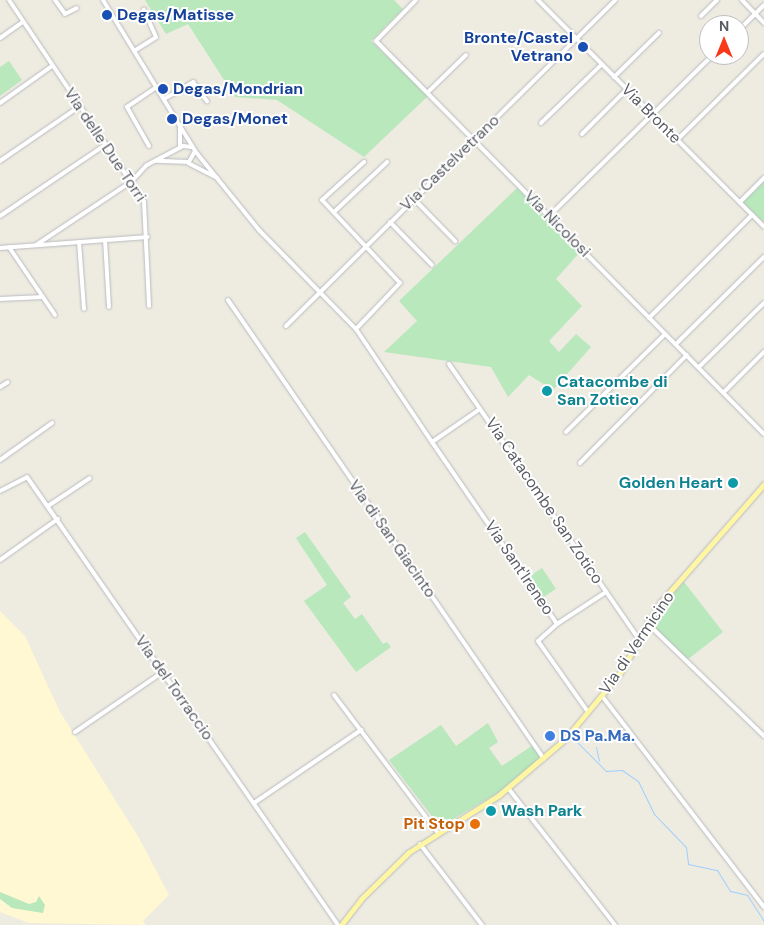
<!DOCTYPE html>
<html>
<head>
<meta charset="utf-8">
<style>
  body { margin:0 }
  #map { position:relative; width:764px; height:925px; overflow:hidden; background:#eeebe0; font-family:"DM Sans",sans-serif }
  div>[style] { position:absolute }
  .commercial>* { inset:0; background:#fff8d3 }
  .green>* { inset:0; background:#b9e8bc; transform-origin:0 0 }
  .stream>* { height:1px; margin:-0.5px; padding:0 0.5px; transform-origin:0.5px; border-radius:0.5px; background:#9ecfff }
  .roads { filter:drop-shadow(0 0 1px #b8bbc1) drop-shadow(0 0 1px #b8bbc1) }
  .minor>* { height:4px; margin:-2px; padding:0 2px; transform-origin:2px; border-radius:2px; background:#fff }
  .major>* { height:5px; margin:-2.5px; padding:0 2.5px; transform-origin:2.5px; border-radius:2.5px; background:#fff6a3 }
  .dots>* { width:14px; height:14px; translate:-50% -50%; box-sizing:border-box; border:2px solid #fff; border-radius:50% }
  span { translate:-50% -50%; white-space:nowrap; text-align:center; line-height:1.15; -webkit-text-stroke:4px #fff; paint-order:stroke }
  .transit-label { font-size:16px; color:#164399; font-weight:700 }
  .left { translate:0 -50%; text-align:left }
  .right { translate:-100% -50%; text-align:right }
  .street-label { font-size:16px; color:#595d63 }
  .culture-label { font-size:16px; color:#0d838f; font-weight:700 }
  .shop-label { font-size:16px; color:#366cbe; font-weight:700 }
  .food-label { font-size:16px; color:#c56008; font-weight:700 }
  .north { position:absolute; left:699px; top:15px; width:50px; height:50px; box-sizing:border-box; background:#fff; border:1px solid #bdbec1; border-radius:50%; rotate:0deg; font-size:14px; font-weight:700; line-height:20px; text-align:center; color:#595d63 }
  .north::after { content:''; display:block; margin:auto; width:18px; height:22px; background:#fa3919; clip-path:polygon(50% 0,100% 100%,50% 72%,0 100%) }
</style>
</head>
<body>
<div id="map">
  <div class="commercial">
    <i style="clip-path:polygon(0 611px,25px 636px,59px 710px,139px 838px,169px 895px,143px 921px,146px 925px,29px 923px,0 912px)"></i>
  </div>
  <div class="green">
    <i style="clip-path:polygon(145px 0,394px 0,403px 9px,371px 41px,428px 96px,364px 157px,277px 100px,235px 97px,188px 24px,166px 34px)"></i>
    <i style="clip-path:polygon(9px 61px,22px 80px,0 96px,0 67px)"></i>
    <i style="clip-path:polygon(764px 182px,764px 222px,742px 203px)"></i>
    <i style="clip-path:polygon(517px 188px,580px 252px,556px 279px,582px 306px,549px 341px,559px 352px,576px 334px,591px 347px,553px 390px,529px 375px,508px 397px,491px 367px,384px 352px,417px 321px,399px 301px)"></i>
    <i style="clip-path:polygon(305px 532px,351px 597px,343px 603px,355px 619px,362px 614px,383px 644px,387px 642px,391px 647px,356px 672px,304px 601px,327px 585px,296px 538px)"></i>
    <i style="left:542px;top:568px;width:25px;height:17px;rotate:56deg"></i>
    <i style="clip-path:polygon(684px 582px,723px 632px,687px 660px,656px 631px,651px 619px)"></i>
    <i style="clip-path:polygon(488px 723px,498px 742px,489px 748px,502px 766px,533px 745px,540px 758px,499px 792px,440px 827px,389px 760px,441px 725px,456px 746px)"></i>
    <i style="clip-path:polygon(0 892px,29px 904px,36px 902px,39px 896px,45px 905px,43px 913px,12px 908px,0 899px)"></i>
  </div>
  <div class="stream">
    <i style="left:573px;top:738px;width:47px;rotate:45deg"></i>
    <i style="left:606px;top:771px;width:16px;rotate:-4deg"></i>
    <i style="left:622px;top:770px;width:19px;rotate:35deg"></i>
    <i style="left:638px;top:781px;width:37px;rotate:64deg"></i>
    <i style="left:654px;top:814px;width:46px;rotate:45.9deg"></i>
    <i style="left:686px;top:847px;width:17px;rotate:83deg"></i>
    <i style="left:688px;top:864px;width:30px;rotate:12deg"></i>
    <i style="left:717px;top:870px;width:25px;rotate:58deg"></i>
    <i style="left:730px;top:891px;width:17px;rotate:13deg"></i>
    <i style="left:747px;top:895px;width:31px;rotate:57deg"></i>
    <i style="left:596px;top:747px;width:14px;rotate:78deg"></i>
  </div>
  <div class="roads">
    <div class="minor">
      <i style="left:9px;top:0;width:243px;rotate:56.2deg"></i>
      <i style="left:144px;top:202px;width:104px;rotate:87.2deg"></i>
      <i style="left:55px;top:0;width:17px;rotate:54deg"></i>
      <i style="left:65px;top:14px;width:13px;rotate:-27deg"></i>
      <i style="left:103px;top:0;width:177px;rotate:58.6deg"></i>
      <i style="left:195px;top:151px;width:13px;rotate:119deg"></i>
      <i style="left:189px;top:162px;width:33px;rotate:-178deg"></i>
      <i style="left:416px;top:0;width:57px;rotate:134.3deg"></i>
      <i style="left:376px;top:41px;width:552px;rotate:45.37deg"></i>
      <i style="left:538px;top:0;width:320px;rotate:45.1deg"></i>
      <i style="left:742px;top:0;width:32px;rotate:46deg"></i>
      <i style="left:701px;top:16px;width:23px;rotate:-45deg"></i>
      <i style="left:739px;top:30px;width:35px;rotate:-45deg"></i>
      <i style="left:0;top:38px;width:28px;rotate:-35deg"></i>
      <i style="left:134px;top:51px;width:26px;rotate:-32deg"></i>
      <i style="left:156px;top:37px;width:30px;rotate:-114deg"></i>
      <i style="left:614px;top:77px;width:63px;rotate:-44.4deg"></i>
      <i style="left:428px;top:92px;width:53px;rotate:-44.2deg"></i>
      <i style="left:164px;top:99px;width:34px;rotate:-30deg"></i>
      <i style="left:193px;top:82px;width:24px;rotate:54deg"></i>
      <i style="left:0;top:103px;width:64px;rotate:-35.4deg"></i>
      <i style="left:541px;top:123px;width:83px;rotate:-44deg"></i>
      <i style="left:180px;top:126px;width:21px;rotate:90deg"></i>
      <i style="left:582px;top:134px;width:62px;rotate:-45deg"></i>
      <i style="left:677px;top:140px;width:122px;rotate:-44.7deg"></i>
      <i style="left:149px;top:146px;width:45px;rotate:-119.4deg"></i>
      <i style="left:127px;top:107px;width:36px;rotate:-34deg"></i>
      <i style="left:195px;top:151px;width:102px;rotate:51deg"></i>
      <i style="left:259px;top:230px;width:139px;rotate:45.6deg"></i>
      <i style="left:356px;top:329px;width:136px;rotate:56.1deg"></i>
      <i style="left:432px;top:442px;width:58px;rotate:-34.5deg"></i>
      <i style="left:0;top:161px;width:97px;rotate:-34.5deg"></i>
      <i style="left:188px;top:163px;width:33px;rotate:27deg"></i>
      <i style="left:414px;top:199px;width:59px;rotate:45.7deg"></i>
      <i style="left:740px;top:202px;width:34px;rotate:-45deg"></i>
      <i style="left:334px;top:212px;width:73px;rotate:-43.3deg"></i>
      <i style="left:0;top:216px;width:127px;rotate:-34.1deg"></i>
      <i style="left:549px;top:216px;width:230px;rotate:-44.5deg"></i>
      <i style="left:390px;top:222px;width:60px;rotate:45.7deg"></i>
      <i style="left:105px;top:240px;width:67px;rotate:86.6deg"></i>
      <i style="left:79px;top:242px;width:67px;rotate:85.7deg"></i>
      <i style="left:36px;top:245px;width:114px;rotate:-33.6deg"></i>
      <i style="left:131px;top:182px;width:23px;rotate:-47deg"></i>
      <i style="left:147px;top:165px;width:41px;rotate:-27.8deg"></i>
      <i style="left:183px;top:146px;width:9px;rotate:6deg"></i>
      <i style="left:9px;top:247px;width:82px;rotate:55.9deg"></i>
      <i style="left:0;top:248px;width:148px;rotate:-4.3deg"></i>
      <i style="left:0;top:299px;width:43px;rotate:-2.7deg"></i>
      <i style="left:228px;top:300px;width:557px;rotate:55.45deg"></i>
      <i style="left:649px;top:318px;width:146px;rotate:-45deg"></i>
      <i style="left:286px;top:326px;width:463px;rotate:-44.7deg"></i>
      <i style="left:356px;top:329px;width:64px;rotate:-46.3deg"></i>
      <i style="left:400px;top:283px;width:114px;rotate:-133.2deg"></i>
      <i style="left:322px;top:200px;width:57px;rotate:-42.1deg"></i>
      <i style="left:676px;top:344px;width:124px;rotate:-44.7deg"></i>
      <i style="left:449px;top:364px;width:333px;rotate:55.4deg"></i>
      <i style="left:699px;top:367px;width:91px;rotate:-44.6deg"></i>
      <i style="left:0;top:387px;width:9px;rotate:-32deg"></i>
      <i style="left:724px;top:392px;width:57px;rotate:-45deg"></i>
      <i style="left:566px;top:432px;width:139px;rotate:-44.7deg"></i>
      <i style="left:432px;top:442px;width:221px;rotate:55.5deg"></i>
      <i style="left:557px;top:624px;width:25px;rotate:138deg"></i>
      <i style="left:538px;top:641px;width:87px;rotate:54.8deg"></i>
      <i style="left:0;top:460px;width:64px;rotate:-35.4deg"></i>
      <i style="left:580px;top:463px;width:152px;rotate:-45.3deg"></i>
      <i style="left:0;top:491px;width:30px;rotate:-27deg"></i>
      <i style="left:27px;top:477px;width:545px;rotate:55.23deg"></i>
      <i style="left:48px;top:506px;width:50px;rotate:-33.7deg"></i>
      <i style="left:0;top:560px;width:71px;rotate:-35.3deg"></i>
      <i style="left:647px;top:623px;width:163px;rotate:44deg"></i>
      <i style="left:557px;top:624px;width:59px;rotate:-33.1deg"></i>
      <i style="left:334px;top:695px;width:173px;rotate:53deg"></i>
      <i style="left:602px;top:696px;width:266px;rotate:52.5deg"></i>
      <i style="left:75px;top:732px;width:107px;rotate:-34.3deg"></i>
      <i style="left:508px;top:788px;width:174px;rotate:52deg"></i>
      <i style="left:254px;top:803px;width:130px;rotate:-34.3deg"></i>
      <i style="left:420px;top:844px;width:102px;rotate:52.6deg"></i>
    </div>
    <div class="major">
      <i style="left:341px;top:925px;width:33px;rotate:-52deg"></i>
      <i style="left:361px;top:899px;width:67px;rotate:-44.4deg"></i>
      <i style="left:409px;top:852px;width:107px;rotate:-32.3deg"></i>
      <i style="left:499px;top:795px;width:87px;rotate:-40.3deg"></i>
      <i style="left:565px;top:739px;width:86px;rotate:-50.2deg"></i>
      <i style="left:620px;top:673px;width:81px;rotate:-60.3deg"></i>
      <i style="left:660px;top:603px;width:158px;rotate:-48.8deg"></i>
    </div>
  </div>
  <div class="dots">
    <i style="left:107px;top:15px;background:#1a4fb4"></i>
    <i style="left:583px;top:47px;background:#1a4fb4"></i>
    <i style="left:163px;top:89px;background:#1a4fb4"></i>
    <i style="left:172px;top:119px;background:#1a4fb4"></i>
    <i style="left:547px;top:391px;background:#0f9aa8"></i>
    <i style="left:733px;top:483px;background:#0f9aa8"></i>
    <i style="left:550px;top:736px;background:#3f7fe0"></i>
    <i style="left:491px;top:811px;background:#0f9aa8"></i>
    <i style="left:475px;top:824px;background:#e8710a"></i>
  </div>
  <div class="transit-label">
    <span class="left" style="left:117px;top:15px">Degas/Matisse</span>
    <span class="right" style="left:573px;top:47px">Bronte/Castel<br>Vetrano</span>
    <span class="left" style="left:173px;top:89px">Degas/Mondrian</span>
    <span class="left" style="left:182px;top:119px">Degas/Monet</span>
  </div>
  <div class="street-label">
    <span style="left:651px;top:114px;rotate:45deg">Via Bronte</span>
    <span style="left:105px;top:145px;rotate:56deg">Via delle Due Torri</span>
    <span style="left:450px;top:163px;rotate:-44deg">Via Castelvetrano</span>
    <span style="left:557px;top:224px;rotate:45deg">Via Nicolosi</span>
    <span style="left:544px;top:501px;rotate:56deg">Via Catacombe San Zotico</span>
    <span style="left:392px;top:539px;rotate:55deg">Via di San Giacinto</span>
    <span style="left:519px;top:568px;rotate:56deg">Via Sant'Ireneo</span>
    <span style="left:637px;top:643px;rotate:-56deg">Via di Vermicino</span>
    <span style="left:174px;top:688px;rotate:55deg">Via del Torraccio</span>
  </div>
  <div class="culture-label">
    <span class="left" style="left:557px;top:391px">Catacombe di<br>San Zotico</span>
    <span class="right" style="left:723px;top:483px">Golden Heart</span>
    <span class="left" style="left:501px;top:811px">Wash Park</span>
  </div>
  <div class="shop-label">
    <span class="left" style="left:560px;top:736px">DS Pa.Ma.</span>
  </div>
  <div class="food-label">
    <span class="right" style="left:465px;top:824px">Pit Stop</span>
  </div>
  <div class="north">N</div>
</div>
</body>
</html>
